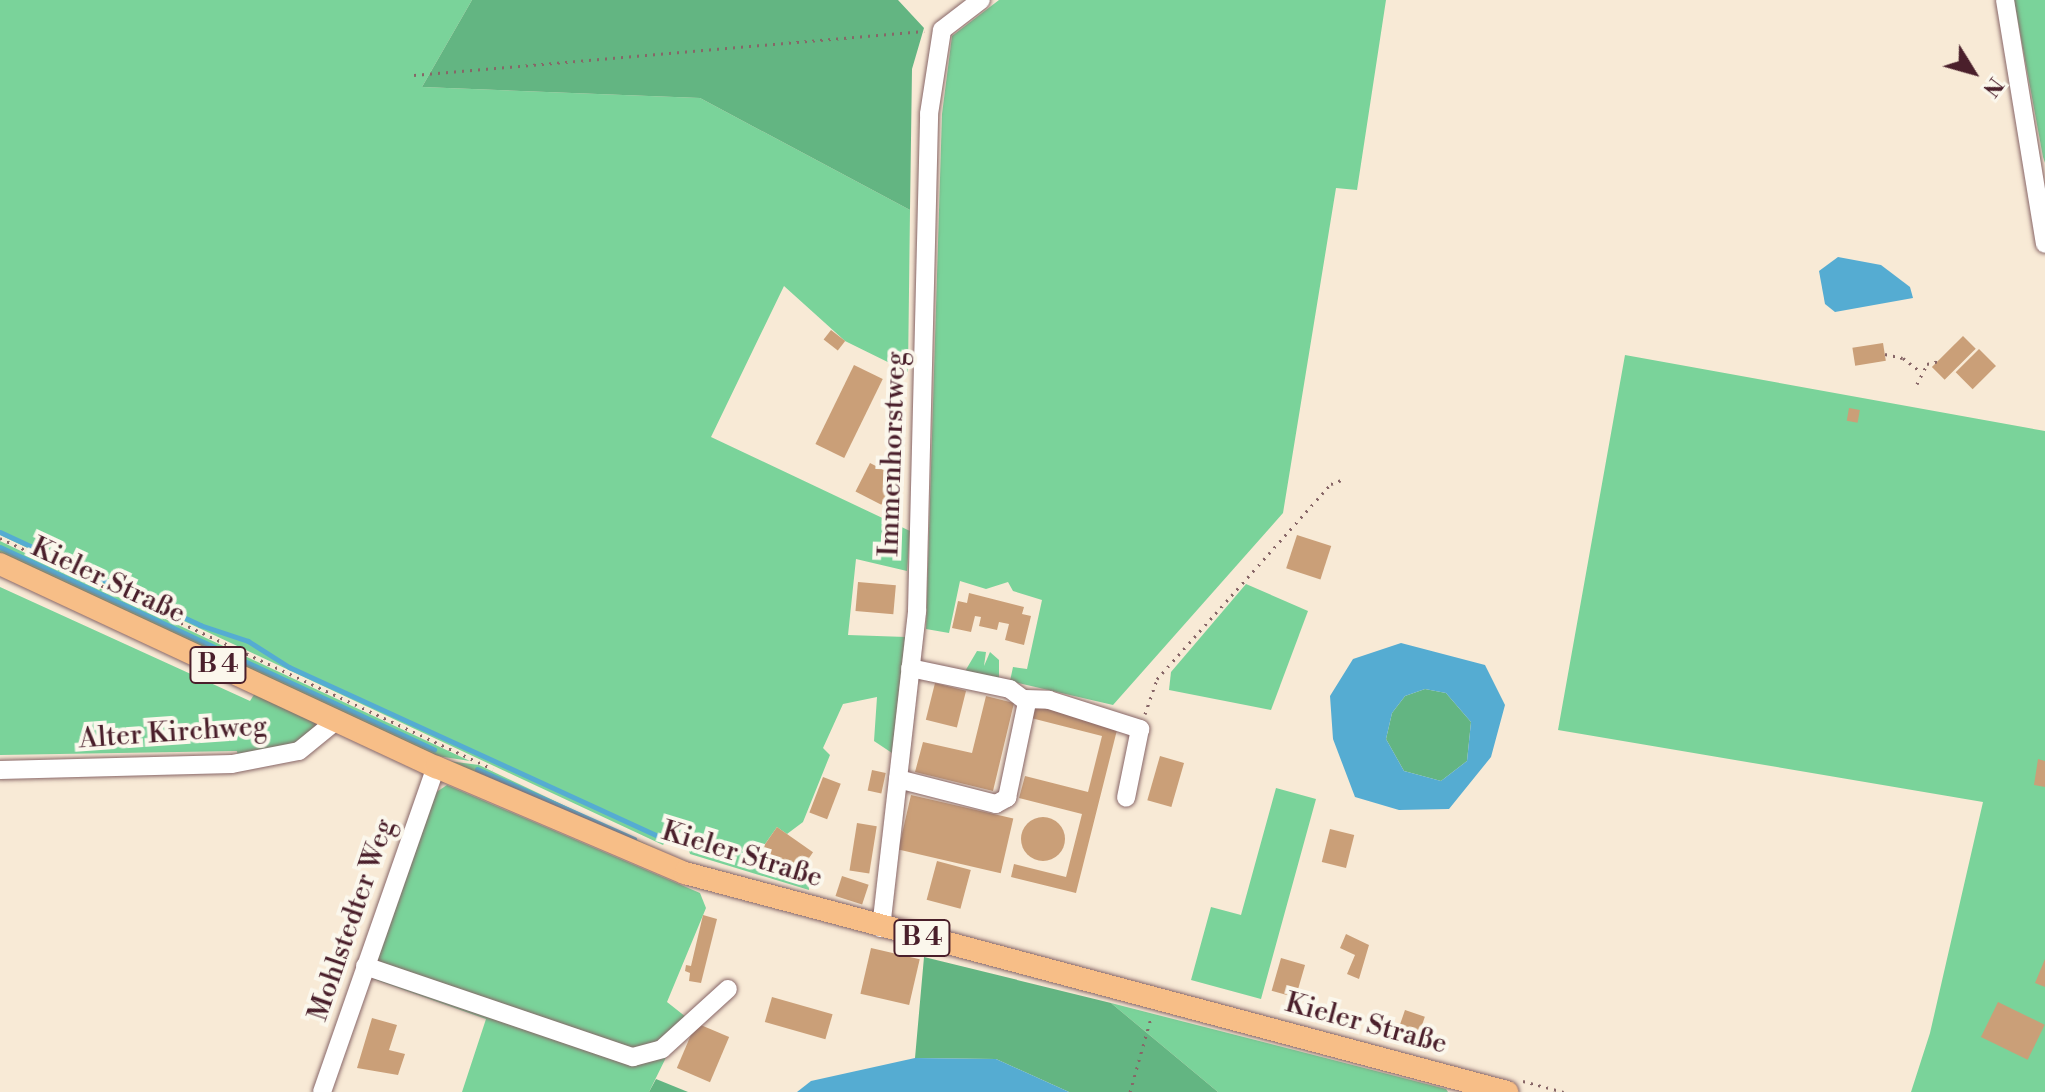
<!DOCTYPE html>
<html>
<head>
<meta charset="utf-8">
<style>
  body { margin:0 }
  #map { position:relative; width:2045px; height:1092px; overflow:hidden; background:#f8ead6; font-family:"Libre Bodoni",serif }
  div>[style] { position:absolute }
  .green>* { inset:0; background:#7ad39a }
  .forest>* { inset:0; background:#63b582 }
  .water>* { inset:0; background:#55acd2 }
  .stream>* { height:5px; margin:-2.5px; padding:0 2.5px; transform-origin:2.5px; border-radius:2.5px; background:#55acd2 }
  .building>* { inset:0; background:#ca9f78; transform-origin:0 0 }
  .round { border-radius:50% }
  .path>* { height:3px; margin-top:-1.5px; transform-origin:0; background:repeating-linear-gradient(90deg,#876667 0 2px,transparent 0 8px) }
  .roads { filter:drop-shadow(0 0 2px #876667) drop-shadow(0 0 2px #876667) }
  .minor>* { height:18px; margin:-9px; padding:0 9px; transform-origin:9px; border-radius:9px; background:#fff }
  .major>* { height:22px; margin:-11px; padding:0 11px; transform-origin:11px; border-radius:11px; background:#f7be87 }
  span { translate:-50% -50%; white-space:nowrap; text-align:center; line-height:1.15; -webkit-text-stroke:8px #fbf7ec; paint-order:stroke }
  .shield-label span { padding:2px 6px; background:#fbf7ec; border:2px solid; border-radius:6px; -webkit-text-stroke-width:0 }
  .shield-label { font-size:26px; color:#4a1f2b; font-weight:700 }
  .street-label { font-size:28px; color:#4a1f2b }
  .north { position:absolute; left:1933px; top:32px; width:80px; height:80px; -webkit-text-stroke:6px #fbf7ec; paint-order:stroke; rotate:127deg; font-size:22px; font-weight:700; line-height:32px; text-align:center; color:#4a1f2b }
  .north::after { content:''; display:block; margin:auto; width:28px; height:36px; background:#4a1f2b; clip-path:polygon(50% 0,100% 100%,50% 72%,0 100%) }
</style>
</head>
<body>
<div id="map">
  <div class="green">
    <i style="clip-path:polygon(0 0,472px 0,422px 87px,700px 98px,910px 210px,908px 372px,845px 341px,784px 286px,711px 437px,910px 531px,907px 571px,856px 559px,848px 635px,906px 637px,892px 753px,874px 741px,877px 697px,843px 704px,823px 748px,830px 755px,803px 822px,787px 834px,777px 827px,760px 851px,795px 876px,801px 869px,808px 873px,809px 890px,690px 854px,687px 844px,669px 836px,663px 845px,0 535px)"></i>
    <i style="clip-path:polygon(999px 0,1386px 0,1357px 190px,1336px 188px,1283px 513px,1113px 705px,1010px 681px,1013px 667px,1027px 669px,1042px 600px,1013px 591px,1008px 582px,986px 589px,960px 581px,949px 633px,926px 629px,942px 114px,952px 36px)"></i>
    <i style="clip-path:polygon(2014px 0,2045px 0,2045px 163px,2043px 157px)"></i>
    <i style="clip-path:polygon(1625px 355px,2045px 431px,2045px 1092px,1911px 1092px,1930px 1033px,1983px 802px,1558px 730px)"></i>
    <i style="clip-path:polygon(0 541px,88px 583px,470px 761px,437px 756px,0 553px)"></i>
    <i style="clip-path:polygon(1246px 584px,1308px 611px,1271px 710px,1169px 690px,1171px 672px)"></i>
    <i style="clip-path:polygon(0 587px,250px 701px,255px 693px,321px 724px,297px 746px,238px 758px,237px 751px,0 755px)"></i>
    <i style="clip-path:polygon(977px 651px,986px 652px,984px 666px,990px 652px,999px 660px,999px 681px,964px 673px)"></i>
    <i style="clip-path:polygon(448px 761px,479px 765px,681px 861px)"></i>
    <i style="clip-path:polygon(447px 785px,700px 893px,706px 908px,667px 1002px,686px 1017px,649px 1092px,462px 1092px,486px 1019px,373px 979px,379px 966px,374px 959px,435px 793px)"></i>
    <i style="clip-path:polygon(1276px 788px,1316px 799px,1261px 999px,1191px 980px,1211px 907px,1241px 915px)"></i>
    <i style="clip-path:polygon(1111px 1003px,1446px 1089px,1448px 1092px,1218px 1092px)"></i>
  </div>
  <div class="forest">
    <i style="clip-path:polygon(472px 0,898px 0,924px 28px,912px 69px,910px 210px,700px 98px,422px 87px)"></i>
    <i style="clip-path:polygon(1425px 689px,1446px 693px,1471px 722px,1467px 761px,1441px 781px,1404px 771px,1386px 739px,1392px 713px,1405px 696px)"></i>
    <i style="clip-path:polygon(924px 957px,1111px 1003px,1218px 1092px,1069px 1092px,996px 1059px,915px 1058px)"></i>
    <i style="clip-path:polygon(656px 1079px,688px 1092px,649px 1092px)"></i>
  </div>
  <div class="water">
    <i style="clip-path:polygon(1838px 257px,1881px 265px,1910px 287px,1913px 298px,1835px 312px,1825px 304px,1819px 271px)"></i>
    <i style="clip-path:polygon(evenodd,1401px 643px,1485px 665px,1505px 705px,1491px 757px,1449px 809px,1399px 810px,1355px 797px,1333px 739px,1330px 696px,1353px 659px,1401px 643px,1425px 689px,1446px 693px,1471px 722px,1467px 761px,1441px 781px,1404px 771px,1386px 739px,1392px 713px,1405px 696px,1425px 689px)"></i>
    <i style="clip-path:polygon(915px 1058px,996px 1059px,1069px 1092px,797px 1092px,811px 1081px)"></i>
  </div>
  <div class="stream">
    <i style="left:0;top:532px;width:221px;rotate:24.9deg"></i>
    <i style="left:200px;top:625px;width:51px;rotate:18.4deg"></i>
    <i style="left:248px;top:641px;width:49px;rotate:32.4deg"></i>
    <i style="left:289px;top:667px;width:410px;rotate:24.6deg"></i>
    <i style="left:0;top:547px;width:479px;rotate:25deg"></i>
    <i style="left:477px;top:769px;width:172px;rotate:24deg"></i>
  </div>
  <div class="building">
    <i style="left:831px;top:330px;width:18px;height:12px;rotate:38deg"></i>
    <i style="left:1963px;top:336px;width:18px;height:44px;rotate:45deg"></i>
    <i style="left:1883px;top:343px;width:18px;height:31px;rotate:81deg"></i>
    <i style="left:1979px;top:349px;width:24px;height:33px;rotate:45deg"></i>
    <i style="left:854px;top:365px;width:32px;height:88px;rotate:26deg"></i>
    <i style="left:1849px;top:408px;width:11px;height:13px;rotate:10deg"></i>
    <i style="left:870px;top:463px;width:29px;height:32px;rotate:27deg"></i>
    <i style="left:1297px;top:535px;width:36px;height:35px;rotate:18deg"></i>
    <i style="left:858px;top:582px;width:38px;height:29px;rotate:5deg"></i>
    <i style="clip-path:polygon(969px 593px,1024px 607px,1022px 614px,1031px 616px,1024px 645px,1005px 640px,1009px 624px,999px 622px,997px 630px,979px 626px,981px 617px,975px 616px,971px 632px,952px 628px,958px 601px,967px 603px)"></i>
    <i style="left:935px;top:683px;width:32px;height:38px;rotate:14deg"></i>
    <i style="clip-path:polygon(986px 696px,1014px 703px,993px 791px,915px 772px,923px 742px,972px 753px)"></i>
    <i style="clip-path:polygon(1034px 705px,1118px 726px,1076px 893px,1011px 877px,1014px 864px,1066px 877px,1082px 814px,1019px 798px,1025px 776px,1088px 792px,1102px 736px,1031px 718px)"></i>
    <i style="left:1160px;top:756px;width:25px;height:46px;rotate:16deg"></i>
    <i style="clip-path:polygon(2038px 759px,2045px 761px,2045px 787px,2034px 785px)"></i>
    <i style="left:872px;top:770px;width:14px;height:21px;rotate:12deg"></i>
    <i style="left:823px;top:777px;width:19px;height:38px;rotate:21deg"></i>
    <i style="left:911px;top:795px;width:105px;height:56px;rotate:13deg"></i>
    <i class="round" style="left:1021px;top:817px;width:44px;height:44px"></i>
    <i style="left:857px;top:823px;width:20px;height:48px;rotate:9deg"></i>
    <i style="left:777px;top:827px;width:44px;height:29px;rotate:35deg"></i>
    <i style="left:1330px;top:829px;width:25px;height:34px;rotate:14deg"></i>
    <i style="left:937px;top:861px;width:35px;height:40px;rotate:15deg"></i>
    <i style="left:842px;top:876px;width:28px;height:21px;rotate:18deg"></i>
    <i style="clip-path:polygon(703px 915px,717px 919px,701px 983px,689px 981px,690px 973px,685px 971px,686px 965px,691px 966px)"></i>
    <i style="clip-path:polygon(1346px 934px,1369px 945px,1359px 979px,1347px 974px,1355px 955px,1340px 948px)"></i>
    <i style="left:871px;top:948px;width:50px;height:47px;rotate:13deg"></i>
    <i style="left:1281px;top:958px;width:25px;height:34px;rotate:16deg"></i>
    <i style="clip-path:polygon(2045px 959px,2045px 987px,2035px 983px)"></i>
    <i style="left:772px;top:997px;width:63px;height:26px;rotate:16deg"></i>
    <i style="left:1998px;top:1002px;width:52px;height:39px;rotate:26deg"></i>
    <i style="left:1405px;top:1010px;width:21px;height:30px;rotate:19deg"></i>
    <i style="clip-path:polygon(372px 1018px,397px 1025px,389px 1050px,405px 1054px,398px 1075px,357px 1068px)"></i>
    <i style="left:696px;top:1023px;width:36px;height:49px;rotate:23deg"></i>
  </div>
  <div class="path">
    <i style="left:414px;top:75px;width:512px;rotate:-4.93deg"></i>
    <i style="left:1885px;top:354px;width:18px;rotate:13deg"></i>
    <i style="left:1903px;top:358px;width:23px;rotate:38deg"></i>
    <i style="left:1917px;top:384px;width:22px;rotate:-63deg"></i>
    <i style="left:1927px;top:364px;width:12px;rotate:-14deg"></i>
    <i style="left:0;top:538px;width:544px;rotate:25.11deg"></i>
    <i style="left:1145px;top:714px;width:37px;rotate:-71deg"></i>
    <i style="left:1157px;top:679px;width:261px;rotate:-48.3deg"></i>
    <i style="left:1331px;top:484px;width:14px;rotate:-21deg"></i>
    <i style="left:1523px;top:1081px;width:42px;rotate:15deg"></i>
    <i style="left:1130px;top:1092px;width:77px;rotate:-74.2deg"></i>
  </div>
  <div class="roads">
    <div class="minor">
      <i style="left:2005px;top:0;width:247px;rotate:80.7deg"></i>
      <i style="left:1025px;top:699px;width:24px;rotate:2deg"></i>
      <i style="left:1049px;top:700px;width:96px;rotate:17.7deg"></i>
      <i style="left:1140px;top:729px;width:70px;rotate:101.5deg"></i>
      <i style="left:0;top:770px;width:232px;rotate:-1.5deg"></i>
      <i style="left:232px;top:764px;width:68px;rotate:-11deg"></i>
      <i style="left:299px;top:751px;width:49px;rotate:-39.2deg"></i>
      <i style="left:898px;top:779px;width:101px;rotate:14.3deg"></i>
      <i style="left:996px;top:804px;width:13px;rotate:-29deg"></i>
      <i style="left:1007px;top:798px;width:98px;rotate:-78.2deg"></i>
      <i style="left:1027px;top:702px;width:21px;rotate:-143deg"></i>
      <i style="left:1010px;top:689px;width:102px;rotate:-168.1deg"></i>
      <i style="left:881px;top:928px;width:319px;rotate:-83.5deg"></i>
      <i style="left:917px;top:611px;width:497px;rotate:-88.6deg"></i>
      <i style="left:929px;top:114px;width:85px;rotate:-81.2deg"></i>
      <i style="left:942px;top:30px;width:49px;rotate:-37.6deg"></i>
      <i style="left:365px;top:966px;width:283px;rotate:18.8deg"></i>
      <i style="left:633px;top:1057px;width:30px;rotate:-15deg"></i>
      <i style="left:662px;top:1049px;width:89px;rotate:-42.3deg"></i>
      <i style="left:322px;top:1092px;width:344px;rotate:-70.7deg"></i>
    </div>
    <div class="major">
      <i style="left:0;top:564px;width:481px;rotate:25deg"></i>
      <i style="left:436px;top:767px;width:271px;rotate:23.1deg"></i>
      <i style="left:685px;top:873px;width:851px;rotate:14.92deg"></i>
    </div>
  </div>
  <div class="shield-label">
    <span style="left:218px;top:665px">B 4</span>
    <span style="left:922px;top:938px">B 4</span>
  </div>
  <div class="street-label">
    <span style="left:893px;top:454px;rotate:-88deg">Immenhorstweg</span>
    <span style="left:108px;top:581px;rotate:25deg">Kieler Straße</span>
    <span style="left:173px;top:733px;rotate:-4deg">Alter Kirchweg</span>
    <span style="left:742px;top:855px;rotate:17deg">Kieler Straße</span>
    <span style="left:352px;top:920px;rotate:-71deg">Mohlstedter Weg</span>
    <span style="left:1366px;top:1024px;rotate:15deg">Kieler Straße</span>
  </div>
  <div class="north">N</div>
</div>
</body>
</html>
